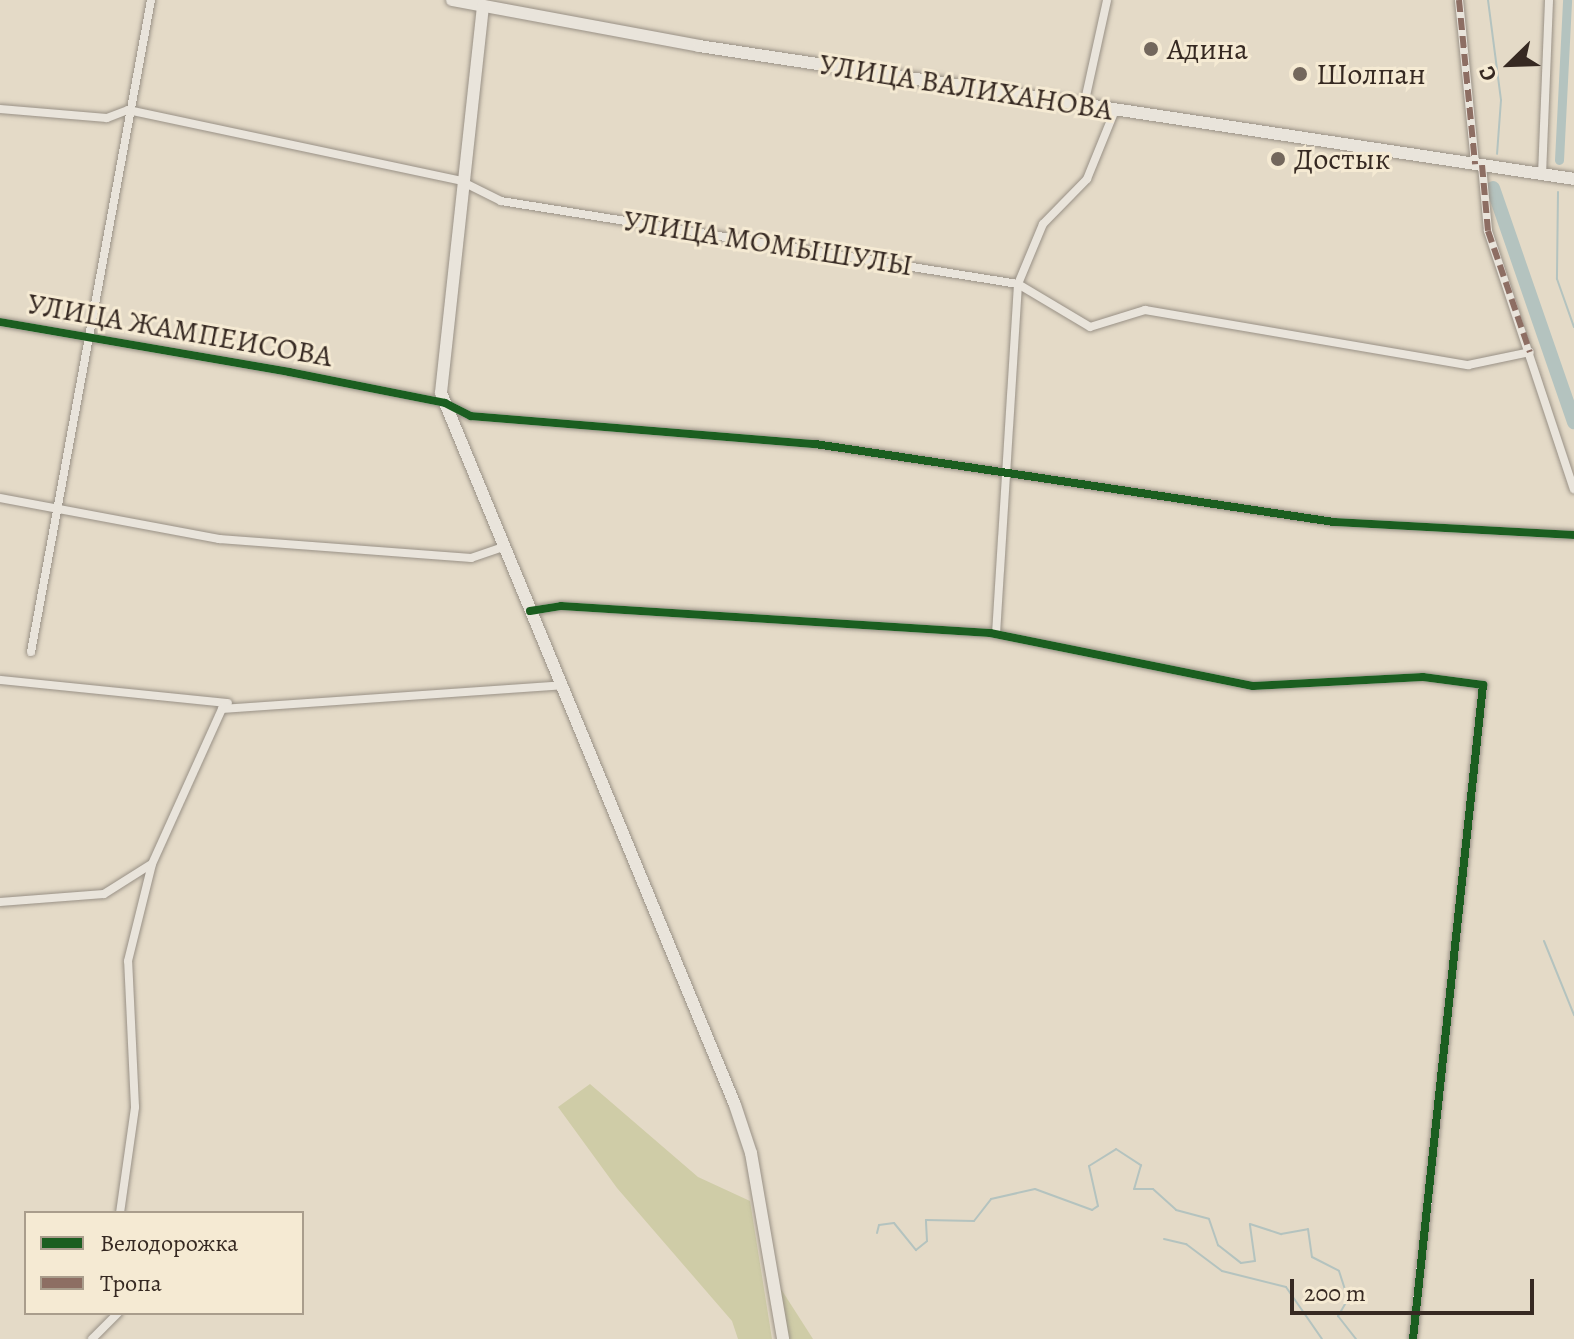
<!DOCTYPE html>
<html>
<head>
<meta charset="utf-8">
<style>
  body { margin:0 }
  #map { position:relative; width:1574px; height:1339px; overflow:hidden; background:#e4dac7; font-family:Alegreya,serif }
  div>[style] { position:absolute }
  .green>* { inset:0; background:#cfcca7 }
  .stream>* { height:2px; margin:-1px; padding:0 1px; transform-origin:1px; border-radius:1px; background:#b4c3bf }
  .canal>* { height:9px; margin:-4.5px; padding:0 4.5px; transform-origin:4.5px; border-radius:4.5px; background:#b4c3bf }
  .river>* { height:14px; margin:-7px; padding:0 7px; transform-origin:7px; border-radius:7px; background:#b4c3bf }
  .roads { filter:drop-shadow(0 0 2px #999186) drop-shadow(0 0 2px #999186) }
  .street>* { height:8px; margin:-4px; padding:0 4px; transform-origin:4px; border-radius:4px; background:#e9e4db }
  .secondary>* { height:12px; margin:-6px; padding:0 6px; transform-origin:6px; border-radius:6px; background:#e9e4db }
  .quiet>* { height:6px; margin-top:-3px; transform-origin:0; background:repeating-linear-gradient(90deg,#8d6e63 0 12px,transparent 0 18px) }
  .cycleway>* { height:8px; margin:-4px; padding:0 4px; transform-origin:4px; border-radius:4px; background:#1b5e20 }
  .dots>* { width:22px; height:22px; translate:-50% -50%; box-sizing:border-box; border:4px solid #f5ead3; border-radius:50% }
  span { translate:-50% -50%; white-space:nowrap; text-align:center; line-height:1.15; -webkit-text-stroke:6px #f5ead3; paint-order:stroke }
  .poi-label { font-size:30px; color:#362922 }
  .left { translate:0 -50%; text-align:left }
  .street-label { font-size:30px; color:#362922 }
  .legend { position:absolute; left:24px; top:1211px; width:280px; height:104px; box-sizing:border-box; background:#f5ead3; border:2px solid #a99d8c; margin:0; padding:10px 14px; list-style:none; font-size:24px; color:#362922 }
  .legend li { display:flex; align-items:center; gap:16px; height:40px }
  .legend b { width:40px; border:2px solid #a99d8c }
  .north { position:absolute; left:1470px; top:24px; width:80px; height:80px; -webkit-text-stroke:6px #f5ead3; paint-order:stroke; rotate:247deg; font-size:22px; font-weight:700; line-height:32px; text-align:center; color:#362922 }
  .north::after { content:''; display:block; margin:auto; width:28px; height:36px; background:#362922; clip-path:polygon(50% 0,100% 100%,50% 72%,0 100%) }
  .scale { position:absolute; left:1290px; top:1279px; width:244px; height:36px; box-sizing:border-box; border:4px solid #362922; border-top:0; padding-left:10px; font-size:24px; line-height:28px; white-space:nowrap; color:#362922; -webkit-text-stroke:6px #f5ead3; paint-order:stroke }
</style>
</head>
<body>
<div id="map">
  <div class="green">
    <i style="clip-path:polygon(590px 1084px,698px 1177px,750px 1201px,772px 1339px,738px 1339px,732px 1321px,617px 1188px,558px 1107px)"></i>
    <i style="clip-path:polygon(772px 1275px,813px 1339px,783px 1339px)"></i>
  </div>
  <div class="stream">
    <i style="left:1488px;top:0;width:101px;rotate:82.6deg"></i>
    <i style="left:1501px;top:100px;width:54px;rotate:94.2deg"></i>
    <i style="left:1558px;top:192px;width:87px;rotate:90.7deg"></i>
    <i style="left:1557px;top:279px;width:51px;rotate:70.5deg"></i>
    <i style="left:1544px;top:941px;width:80px;rotate:67.9deg"></i>
    <i style="left:877px;top:1233px;width:8px;rotate:-76deg"></i>
    <i style="left:879px;top:1225px;width:15px;rotate:-8deg"></i>
    <i style="left:894px;top:1223px;width:35px;rotate:51deg"></i>
    <i style="left:916px;top:1250px;width:14px;rotate:-39deg"></i>
    <i style="left:927px;top:1241px;width:21px;rotate:-93deg"></i>
    <i style="left:926px;top:1220px;width:48px;rotate:1.2deg"></i>
    <i style="left:974px;top:1221px;width:28px;rotate:-52deg"></i>
    <i style="left:991px;top:1199px;width:45px;rotate:-12.8deg"></i>
    <i style="left:1035px;top:1189px;width:61px;rotate:20.2deg"></i>
    <i style="left:1092px;top:1210px;width:7px;rotate:-34deg"></i>
    <i style="left:1098px;top:1206px;width:41px;rotate:-102.7deg"></i>
    <i style="left:1089px;top:1166px;width:32px;rotate:-32deg"></i>
    <i style="left:1116px;top:1149px;width:30px;rotate:33deg"></i>
    <i style="left:1141px;top:1165px;width:25px;rotate:106deg"></i>
    <i style="left:1134px;top:1189px;width:19px"></i>
    <i style="left:1153px;top:1189px;width:31px;rotate:42deg"></i>
    <i style="left:1176px;top:1210px;width:34px;rotate:15deg"></i>
    <i style="left:1209px;top:1219px;width:28px;rotate:71deg"></i>
    <i style="left:1218px;top:1245px;width:29px;rotate:38deg"></i>
    <i style="left:1241px;top:1263px;width:14px;rotate:-8deg"></i>
    <i style="left:1255px;top:1261px;width:37px;rotate:-98deg"></i>
    <i style="left:1250px;top:1224px;width:33px;rotate:18deg"></i>
    <i style="left:1281px;top:1234px;width:27px;rotate:-10deg"></i>
    <i style="left:1308px;top:1229px;width:28px;rotate:82deg"></i>
    <i style="left:1312px;top:1257px;width:30px;rotate:27deg"></i>
    <i style="left:1339px;top:1271px;width:29px;rotate:72deg"></i>
    <i style="left:1348px;top:1299px;width:20px;rotate:120deg"></i>
    <i style="left:1338px;top:1316px;width:29px;rotate:52deg"></i>
    <i style="left:1164px;top:1239px;width:23px;rotate:13deg"></i>
    <i style="left:1186px;top:1244px;width:45px;rotate:36.9deg"></i>
    <i style="left:1222px;top:1271px;width:66px;rotate:14deg"></i>
    <i style="left:1286px;top:1287px;width:63px;rotate:55.3deg"></i>
  </div>
  <div class="canal">
    <i style="left:1559px;top:160px;width:160px;rotate:-87.1deg"></i>
  </div>
  <div class="river">
    <i style="left:1493px;top:188px;width:248px;rotate:70.9deg"></i>
  </div>
  <div class="roads">
    <div class="street">
      <i style="left:1459px;top:0;width:165px;rotate:84.4deg"></i>
      <i style="left:1084px;top:105px;width:107px;rotate:-77.6deg"></i>
      <i style="left:0;top:109px;width:107px;rotate:4.8deg"></i>
      <i style="left:107px;top:118px;width:22px;rotate:-21deg"></i>
      <i style="left:128px;top:110px;width:340px;rotate:12deg"></i>
      <i style="left:461px;top:181px;width:45px;rotate:26.6deg"></i>
      <i style="left:501px;top:201px;width:524px;rotate:9.12deg"></i>
      <i style="left:1018px;top:284px;width:84px;rotate:30.8deg"></i>
      <i style="left:1090px;top:327px;width:58px;rotate:-17.2deg"></i>
      <i style="left:1145px;top:310px;width:328px;rotate:9.7deg"></i>
      <i style="left:1468px;top:365px;width:63px;rotate:-11.8deg"></i>
      <i style="left:1482px;top:165px;width:66px;rotate:84.8deg"></i>
      <i style="left:1488px;top:231px;width:272px;rotate:71.6deg"></i>
      <i style="left:1542px;top:175px;width:175px;rotate:-87.7deg"></i>
      <i style="left:0;top:322px;width:293px;rotate:9.8deg"></i>
      <i style="left:289px;top:372px;width:159px;rotate:11.2deg"></i>
      <i style="left:445px;top:403px;width:29px;rotate:27deg"></i>
      <i style="left:471px;top:416px;width:345px;rotate:4.7deg"></i>
      <i style="left:815px;top:444px;width:525px;rotate:8.55deg"></i>
      <i style="left:1334px;top:522px;width:240px;rotate:3.1deg"></i>
      <i style="left:0;top:498px;width:223px;rotate:10.6deg"></i>
      <i style="left:219px;top:539px;width:253px;rotate:4.3deg"></i>
      <i style="left:471px;top:558px;width:34px;rotate:-19deg"></i>
      <i style="left:530px;top:611px;width:31px;rotate:-9deg"></i>
      <i style="left:561px;top:606px;width:430px;rotate:3.6deg"></i>
      <i style="left:990px;top:633px;width:268px;rotate:11.4deg"></i>
      <i style="left:1253px;top:686px;width:170px;rotate:-3deg"></i>
      <i style="left:1423px;top:677px;width:61px;rotate:7.6deg"></i>
      <i style="left:1483px;top:685px;width:658px;rotate:96.11deg"></i>
      <i style="left:996px;top:634px;width:351px;rotate:-86.4deg"></i>
      <i style="left:1018px;top:284px;width:65px;rotate:-67.4deg"></i>
      <i style="left:1043px;top:224px;width:63px;rotate:-45.6deg"></i>
      <i style="left:1087px;top:179px;width:74px;rotate:-67.9deg"></i>
      <i style="left:31px;top:652px;width:663px;rotate:-79.57deg"></i>
      <i style="left:0;top:680px;width:229px;rotate:5.8deg"></i>
      <i style="left:0;top:902px;width:104px;rotate:-4.4deg"></i>
      <i style="left:104px;top:894px;width:54px;rotate:-32.2deg"></i>
      <i style="left:120px;top:1213px;width:107px;rotate:-81.9deg"></i>
      <i style="left:135px;top:1107px;width:146px;rotate:-92.7deg"></i>
      <i style="left:128px;top:961px;width:100px;rotate:-76.1deg"></i>
      <i style="left:152px;top:864px;width:170px;rotate:-65.7deg"></i>
      <i style="left:222px;top:709px;width:341px;rotate:-4deg"></i>
      <i style="left:92px;top:1339px;width:37px;rotate:-45deg"></i>
    </div>
    <div class="secondary">
      <i style="left:452px;top:0;width:251px;rotate:10.5deg"></i>
      <i style="left:699px;top:46px;width:885px;rotate:8.64deg"></i>
      <i style="left:483px;top:6px;width:389px;rotate:96.2deg"></i>
      <i style="left:441px;top:393px;width:770px;rotate:67.56deg"></i>
      <i style="left:735px;top:1105px;width:51px;rotate:71.6deg"></i>
      <i style="left:751px;top:1153px;width:189px;rotate:80.2deg"></i>
    </div>
  </div>
  <div class="quiet">
    <i style="left:1459px;top:0;width:165px;rotate:84.4deg"></i>
    <i style="left:1482px;top:165px;width:66px;rotate:84.8deg"></i>
    <i style="left:1488px;top:231px;width:128px;rotate:70.9deg"></i>
  </div>
  <div class="cycleway">
    <i style="left:0;top:322px;width:293px;rotate:9.8deg"></i>
    <i style="left:289px;top:372px;width:159px;rotate:11.2deg"></i>
    <i style="left:445px;top:403px;width:29px;rotate:27deg"></i>
    <i style="left:471px;top:416px;width:345px;rotate:4.7deg"></i>
    <i style="left:815px;top:444px;width:525px;rotate:8.55deg"></i>
    <i style="left:1334px;top:522px;width:240px;rotate:3.1deg"></i>
    <i style="left:530px;top:611px;width:31px;rotate:-9deg"></i>
    <i style="left:561px;top:606px;width:430px;rotate:3.6deg"></i>
    <i style="left:990px;top:633px;width:268px;rotate:11.4deg"></i>
    <i style="left:1253px;top:686px;width:170px;rotate:-3deg"></i>
    <i style="left:1423px;top:677px;width:61px;rotate:7.6deg"></i>
    <i style="left:1483px;top:685px;width:658px;rotate:96.11deg"></i>
  </div>
  <div class="dots">
    <i style="left:1151px;top:49px;background:#73675c"></i>
    <i style="left:1300px;top:74px;background:#73675c"></i>
    <i style="left:1278px;top:159px;background:#73675c"></i>
  </div>
  <div class="poi-label">
    <span class="left" style="left:1167px;top:49px">Адина</span>
    <span class="left" style="left:1316px;top:74px">Шолпан</span>
    <span class="left" style="left:1294px;top:159px">Достык</span>
  </div>
  <div class="street-label">
    <span style="left:966px;top:87px;rotate:9deg">УЛИЦА ВАЛИХАНОВА</span>
    <span style="left:768px;top:243px;rotate:9deg">УЛИЦА МОМЫШУЛЫ</span>
    <span style="left:180px;top:330px;rotate:10deg">УЛИЦА ЖАМПЕИСОВА</span>
  </div>
  <ul class="legend">
  <li><b style="height:10px;background:#1b5e20"></b>Велодорожка</li>
  <li><b style="height:10px;background:#8d6e63"></b>Тропа</li>
  </ul>
  <div class="north">С</div>
  <div class="scale">200 m</div>
</div>
</body>
</html>
